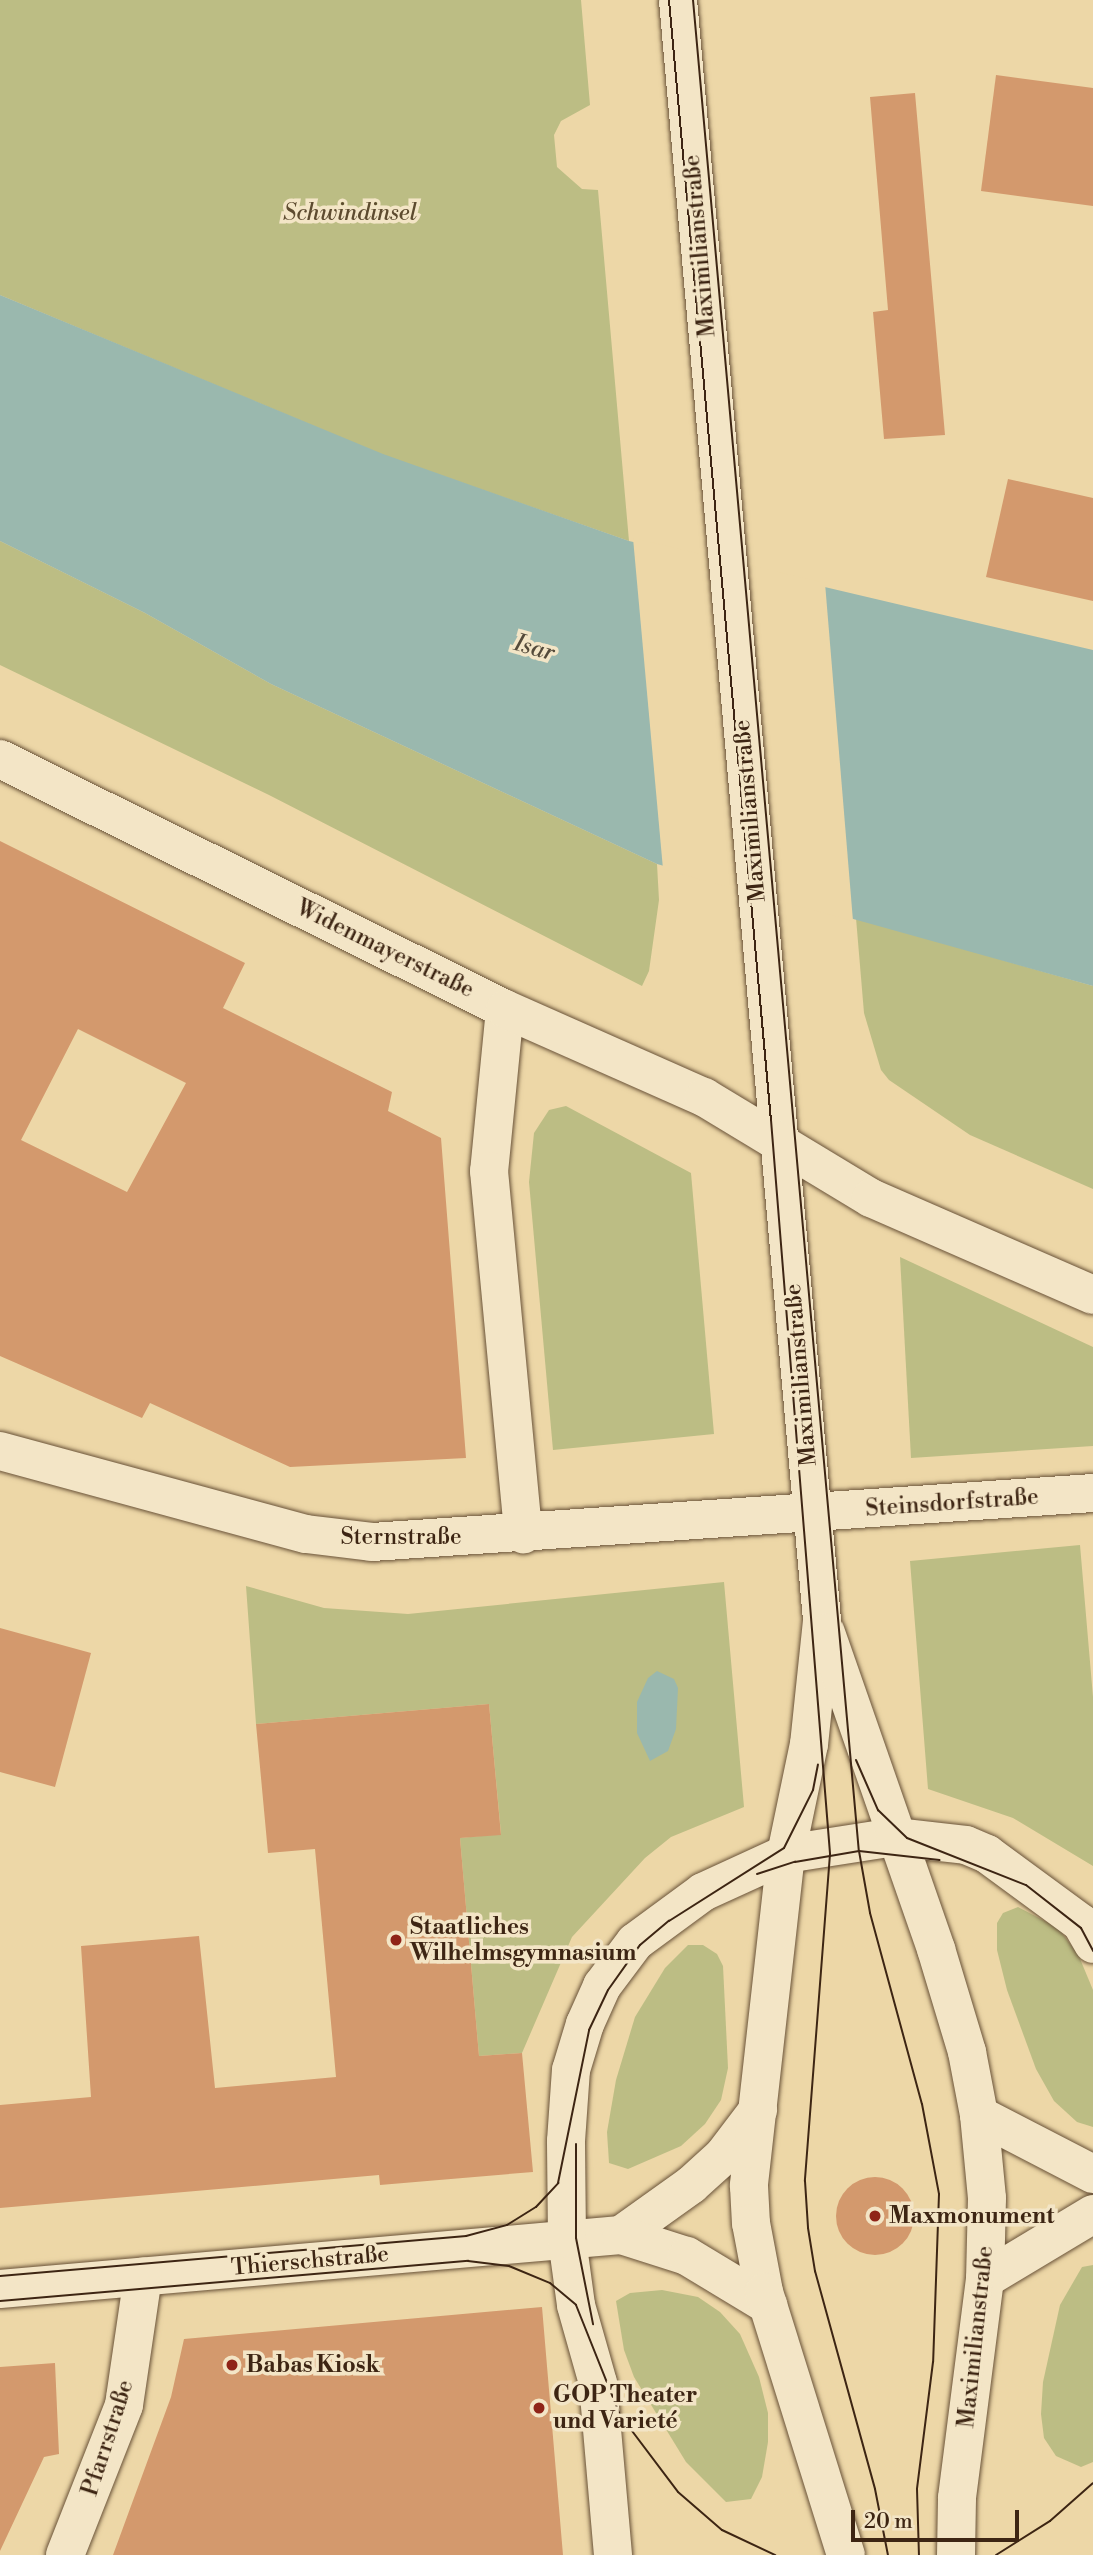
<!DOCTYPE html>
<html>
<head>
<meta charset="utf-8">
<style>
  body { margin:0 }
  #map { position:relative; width:1093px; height:2555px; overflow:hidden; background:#edd7a7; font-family:"Libre Bodoni",serif }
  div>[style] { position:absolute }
  .green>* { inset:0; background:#bcbd84 }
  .water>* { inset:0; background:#9ab8ae }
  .pier>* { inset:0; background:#edd7a7 }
  .building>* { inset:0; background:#d3996d }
  .round { border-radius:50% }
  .roads { filter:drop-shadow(0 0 2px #695238) drop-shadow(0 0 2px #695238) }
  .minor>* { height:38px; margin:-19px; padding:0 19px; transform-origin:19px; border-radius:19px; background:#f3e5c6 }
  .secondary>* { height:38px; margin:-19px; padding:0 19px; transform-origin:19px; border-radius:19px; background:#f3e5c6 }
  .tram>* { height:2px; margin:-1px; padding:0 1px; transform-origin:1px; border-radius:1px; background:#3d2513 }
  .dots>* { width:19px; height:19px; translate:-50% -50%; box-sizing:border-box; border:4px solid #f3e5c6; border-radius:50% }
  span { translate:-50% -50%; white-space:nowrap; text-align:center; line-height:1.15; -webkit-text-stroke:7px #f3e5c6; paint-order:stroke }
  .park-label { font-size:23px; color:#5d4b2f; font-style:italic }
  .street-label { font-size:23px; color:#3d2513 }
  .poi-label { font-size:23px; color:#3d2513; font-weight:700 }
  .left { translate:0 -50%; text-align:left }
  .water-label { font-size:24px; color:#544a3a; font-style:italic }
  .scale { position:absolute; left:851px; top:2510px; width:168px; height:32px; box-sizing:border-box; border:4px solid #3d2513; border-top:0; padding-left:9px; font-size:21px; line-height:24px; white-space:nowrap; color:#3d2513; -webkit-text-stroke:5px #f3e5c6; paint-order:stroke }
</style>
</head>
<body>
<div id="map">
  <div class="green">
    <i style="clip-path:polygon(0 0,581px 0,590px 105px,561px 121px,554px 135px,557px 167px,582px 189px,598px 190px,629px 541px,383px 455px,0 295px)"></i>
    <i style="clip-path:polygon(0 541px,145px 613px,271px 684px,657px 864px,659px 900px,649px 971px,642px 986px,269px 795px,0 665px)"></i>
    <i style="clip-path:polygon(856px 918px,1093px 986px,1093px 1189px,970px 1135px,889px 1080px,881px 1070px,864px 1013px)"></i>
    <i style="clip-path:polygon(566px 1106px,691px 1173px,714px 1434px,553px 1450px,529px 1182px,534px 1133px,549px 1110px)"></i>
    <i style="clip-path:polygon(900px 1257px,1093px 1347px,1093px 1446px,911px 1458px)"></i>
    <i style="clip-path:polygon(1080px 1545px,1093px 1697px,1093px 1866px,1013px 1818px,928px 1789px,910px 1561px)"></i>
    <i style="clip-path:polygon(724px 1582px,744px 1807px,671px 1837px,645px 1858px,572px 1937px,522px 2053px,479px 2056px,460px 1838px,501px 1834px,489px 1704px,256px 1724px,246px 1586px,324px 1608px,408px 1614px)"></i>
    <i style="clip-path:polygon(1018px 1907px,1058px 1928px,1078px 1954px,1093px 1990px,1093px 2127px,1077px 2122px,1054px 2101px,1036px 2069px,1007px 1990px,997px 1950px,997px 1923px,1003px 1913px)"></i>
    <i style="clip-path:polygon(688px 1945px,703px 1945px,717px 1954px,723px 1966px,728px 2068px,721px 2100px,705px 2124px,681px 2146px,628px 2169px,609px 2163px,607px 2132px,616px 2080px,635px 2017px,665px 1968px)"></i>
    <i style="clip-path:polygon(1093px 2265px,1093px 2462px,1081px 2467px,1056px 2456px,1044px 2438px,1041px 2414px,1043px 2382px,1060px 2305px,1082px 2267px)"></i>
    <i style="clip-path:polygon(662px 2290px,698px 2297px,720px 2312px,740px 2334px,759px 2377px,768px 2413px,768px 2442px,762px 2477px,751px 2499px,726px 2502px,686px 2462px,634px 2377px,624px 2350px,616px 2301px,630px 2293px)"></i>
  </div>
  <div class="water">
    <i style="clip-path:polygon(0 295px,383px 454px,629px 541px,1093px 650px,1093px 986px,657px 864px,271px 684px,145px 613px,0 541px)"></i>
    <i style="clip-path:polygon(657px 1671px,674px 1679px,678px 1688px,676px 1729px,668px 1751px,650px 1761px,637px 1733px,637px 1702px,648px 1678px)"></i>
  </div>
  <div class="pier">
    <i style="clip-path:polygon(633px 538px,825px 583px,853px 921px,663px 869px)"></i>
  </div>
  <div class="building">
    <i style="clip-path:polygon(996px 75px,1093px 88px,1093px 206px,981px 191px)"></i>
    <i style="clip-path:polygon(915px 93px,945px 435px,884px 439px,873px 312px,888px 310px,870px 97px)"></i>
    <i style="clip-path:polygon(1008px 479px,1093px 498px,1093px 601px,986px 577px)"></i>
    <i style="clip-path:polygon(evenodd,0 841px,245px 963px,223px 1008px,392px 1092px,388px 1111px,441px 1138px,466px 1458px,290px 1467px,150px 1403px,142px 1418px,0 1356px,0 841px,78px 1029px,186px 1083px,127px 1192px,21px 1140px,78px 1029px)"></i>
    <i style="clip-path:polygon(0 1628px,91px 1653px,55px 1787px,0 1772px)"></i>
    <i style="clip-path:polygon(489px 1704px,501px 1835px,460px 1838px,479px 2056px,522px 2053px,533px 2172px,380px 2185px,379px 2175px,0 2208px,0 2105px,91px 2097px,81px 1946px,199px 1936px,215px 2088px,336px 2077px,315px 1849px,268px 1853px,256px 1724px)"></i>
    <i class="round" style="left:836px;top:2177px;width:78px;height:78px"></i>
    <i style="clip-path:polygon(542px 2307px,563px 2555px,113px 2555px,171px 2397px,184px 2339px)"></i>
    <i style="clip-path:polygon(55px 2363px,59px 2454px,44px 2457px,0 2551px,0 2367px)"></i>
  </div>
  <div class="roads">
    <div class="minor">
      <i style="left:505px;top:1009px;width:163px;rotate:95.6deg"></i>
      <i style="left:489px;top:1171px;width:365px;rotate:84.6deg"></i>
      <i style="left:979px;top:2115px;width:128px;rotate:27.4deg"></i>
      <i style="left:621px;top:2235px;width:86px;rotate:-35.5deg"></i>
      <i style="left:691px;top:2185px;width:43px;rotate:-42.2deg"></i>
      <i style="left:723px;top:2156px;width:58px;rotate:-52.7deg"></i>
      <i style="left:985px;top:2279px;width:126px;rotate:-31deg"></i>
      <i style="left:0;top:2289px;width:623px;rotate:-4.97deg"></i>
      <i style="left:621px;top:2235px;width:69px;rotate:17.7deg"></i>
      <i style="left:687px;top:2256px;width:95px;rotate:31.2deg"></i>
      <i style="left:65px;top:2555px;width:161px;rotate:-68.5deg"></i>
      <i style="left:124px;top:2405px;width:130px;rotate:-81.6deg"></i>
      <i style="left:613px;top:2555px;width:173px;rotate:-95deg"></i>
      <i style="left:598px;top:2383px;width:81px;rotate:-105.8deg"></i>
      <i style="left:576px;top:2305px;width:67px;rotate:-97.8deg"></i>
      <i style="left:567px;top:2239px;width:98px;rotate:-90.6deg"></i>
      <i style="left:566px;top:2141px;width:71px;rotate:-86deg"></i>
      <i style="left:571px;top:2070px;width:48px;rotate:-73.1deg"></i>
      <i style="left:585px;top:2024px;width:42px;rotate:-65.9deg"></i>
      <i style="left:602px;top:1986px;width:55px;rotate:-53.1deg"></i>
      <i style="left:635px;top:1942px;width:84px;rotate:-36.3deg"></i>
      <i style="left:703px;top:1892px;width:91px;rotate:-24.6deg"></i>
      <i style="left:786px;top:1854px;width:110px;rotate:-8.9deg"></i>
      <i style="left:895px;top:1837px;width:71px;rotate:6.4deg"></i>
      <i style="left:966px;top:1845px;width:23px;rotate:23deg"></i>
      <i style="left:987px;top:1854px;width:117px;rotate:36.3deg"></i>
      <i style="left:1081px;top:1923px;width:24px;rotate:60deg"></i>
    </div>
    <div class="secondary">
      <i style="left:678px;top:0;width:1627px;rotate:84.92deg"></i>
      <i style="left:822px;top:1621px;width:124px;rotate:96deg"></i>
      <i style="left:809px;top:1744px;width:112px;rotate:101.8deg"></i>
      <i style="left:786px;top:1854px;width:334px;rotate:96.4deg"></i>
      <i style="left:749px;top:2186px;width:37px;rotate:87deg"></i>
      <i style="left:751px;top:2223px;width:70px;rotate:79.3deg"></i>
      <i style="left:764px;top:2292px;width:275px;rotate:72.7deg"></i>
      <i style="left:0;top:759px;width:563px;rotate:26.34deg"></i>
      <i style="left:505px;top:1009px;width:218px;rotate:23.9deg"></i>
      <i style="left:704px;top:1097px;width:195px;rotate:31.2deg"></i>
      <i style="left:871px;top:1198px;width:242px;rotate:23.6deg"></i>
      <i style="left:0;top:1451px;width:317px;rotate:15.2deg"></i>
      <i style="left:306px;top:1534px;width:66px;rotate:6.9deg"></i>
      <i style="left:372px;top:1542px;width:723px;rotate:-3.89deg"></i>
      <i style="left:826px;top:1633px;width:335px;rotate:70.8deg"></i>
      <i style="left:936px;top:1949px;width:108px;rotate:73.2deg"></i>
      <i style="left:967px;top:2052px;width:64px;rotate:79.2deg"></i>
      <i style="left:979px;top:2115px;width:83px;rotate:84.5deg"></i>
      <i style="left:987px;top:2198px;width:81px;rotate:91.4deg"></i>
      <i style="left:985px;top:2279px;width:221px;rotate:97.3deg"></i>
      <i style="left:957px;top:2498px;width:57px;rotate:91deg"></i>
    </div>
  </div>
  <div class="tram">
    <i style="left:669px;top:0;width:1125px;rotate:84.8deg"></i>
    <i style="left:771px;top:1120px;width:736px;rotate:85.4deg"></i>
    <i style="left:830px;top:1854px;width:328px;rotate:94.4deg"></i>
    <i style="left:805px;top:2181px;width:47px;rotate:86.3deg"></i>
    <i style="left:808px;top:2228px;width:44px;rotate:80.8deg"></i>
    <i style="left:815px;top:2271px;width:226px;rotate:74.6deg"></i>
    <i style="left:875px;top:2489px;width:67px;rotate:78.9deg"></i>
    <i style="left:693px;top:0;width:1858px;rotate:84.88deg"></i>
    <i style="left:859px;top:1851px;width:63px;rotate:79.9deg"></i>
    <i style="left:870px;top:1913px;width:198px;rotate:74.8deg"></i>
    <i style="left:922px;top:2104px;width:92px;rotate:79.3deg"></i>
    <i style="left:939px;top:2194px;width:168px;rotate:92deg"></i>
    <i style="left:933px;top:2362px;width:128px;rotate:97.2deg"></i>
    <i style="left:917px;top:2489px;width:66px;rotate:88.3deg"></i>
    <i style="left:856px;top:1760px;width:55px;rotate:66.3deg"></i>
    <i style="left:878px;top:1810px;width:40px;rotate:44deg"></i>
    <i style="left:907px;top:1838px;width:128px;rotate:21.6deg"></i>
    <i style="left:1026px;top:1885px;width:70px;rotate:38deg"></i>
    <i style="left:1081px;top:1928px;width:26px;rotate:62deg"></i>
    <i style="left:757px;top:1874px;width:40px;rotate:-18deg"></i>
    <i style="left:795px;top:1862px;width:65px;rotate:-9.8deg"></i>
    <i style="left:859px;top:1851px;width:81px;rotate:6.4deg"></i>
    <i style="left:576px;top:2144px;width:94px;rotate:90deg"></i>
    <i style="left:576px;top:2238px;width:88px;rotate:78.8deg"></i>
    <i style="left:0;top:2276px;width:468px;rotate:-4.9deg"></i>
    <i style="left:466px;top:2236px;width:42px;rotate:-15deg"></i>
    <i style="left:507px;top:2225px;width:34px;rotate:-32deg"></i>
    <i style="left:536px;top:2207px;width:33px;rotate:-47deg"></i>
    <i style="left:558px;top:2183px;width:156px;rotate:-78.5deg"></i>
    <i style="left:589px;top:2030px;width:44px;rotate:-64.6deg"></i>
    <i style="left:608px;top:1990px;width:55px;rotate:-54.6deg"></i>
    <i style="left:640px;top:1945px;width:38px;rotate:-40deg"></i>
    <i style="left:669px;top:1921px;width:136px;rotate:-32.4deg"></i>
    <i style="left:784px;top:1848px;width:65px;rotate:-63.4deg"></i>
    <i style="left:813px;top:1790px;width:26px;rotate:-79deg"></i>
    <i style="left:0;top:2301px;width:470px;rotate:-4.9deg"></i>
    <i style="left:468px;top:2261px;width:41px;rotate:7deg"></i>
    <i style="left:509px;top:2266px;width:44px;rotate:22.5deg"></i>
    <i style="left:550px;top:2283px;width:34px;rotate:40deg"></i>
    <i style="left:576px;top:2305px;width:118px;rotate:68.2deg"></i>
    <i style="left:620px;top:2415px;width:96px;rotate:53deg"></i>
    <i style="left:678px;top:2492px;width:58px;rotate:40.8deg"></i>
    <i style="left:722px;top:2530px;width:59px;rotate:25.3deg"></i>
    <i style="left:996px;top:2555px;width:64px;rotate:-32.2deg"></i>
    <i style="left:1050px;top:2521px;width:57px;rotate:-41.5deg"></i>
  </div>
  <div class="dots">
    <i style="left:396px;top:1940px;background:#8f2418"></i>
    <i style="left:875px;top:2216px;background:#8f2418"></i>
    <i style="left:232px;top:2365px;background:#8f2418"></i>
    <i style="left:539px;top:2408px;background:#8f2418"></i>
  </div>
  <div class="park-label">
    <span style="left:350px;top:213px">Schwindinsel</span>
  </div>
  <div class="street-label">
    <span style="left:700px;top:246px;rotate:-95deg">Maximilianstraße</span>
    <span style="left:750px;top:811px;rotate:-95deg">Maximilianstraße</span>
    <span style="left:385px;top:949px;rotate:26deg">Widenmayerstraße</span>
    <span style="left:801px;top:1375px;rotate:-95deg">Maximilianstraße</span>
    <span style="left:952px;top:1503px;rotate:-4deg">Steinsdorfstraße</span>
    <span style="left:401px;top:1537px">Sternstraße</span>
    <span style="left:310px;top:2261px;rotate:-5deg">Thierschstraße</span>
    <span style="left:976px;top:2337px;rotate:-84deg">Maximilianstraße</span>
    <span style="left:108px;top:2438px;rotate:-72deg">Pfarrstraße</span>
  </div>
  <div class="poi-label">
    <span class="left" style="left:410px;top:1940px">Staatliches<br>Wilhelmsgymnasium</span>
    <span class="left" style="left:889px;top:2216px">Maxmonument</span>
    <span class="left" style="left:246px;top:2365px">Babas Kiosk</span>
    <span class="left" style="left:553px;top:2408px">GOP Theater<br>und Varieté</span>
  </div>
  <div class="water-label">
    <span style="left:534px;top:649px;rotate:16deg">Isar</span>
  </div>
  <div class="scale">20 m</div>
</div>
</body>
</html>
